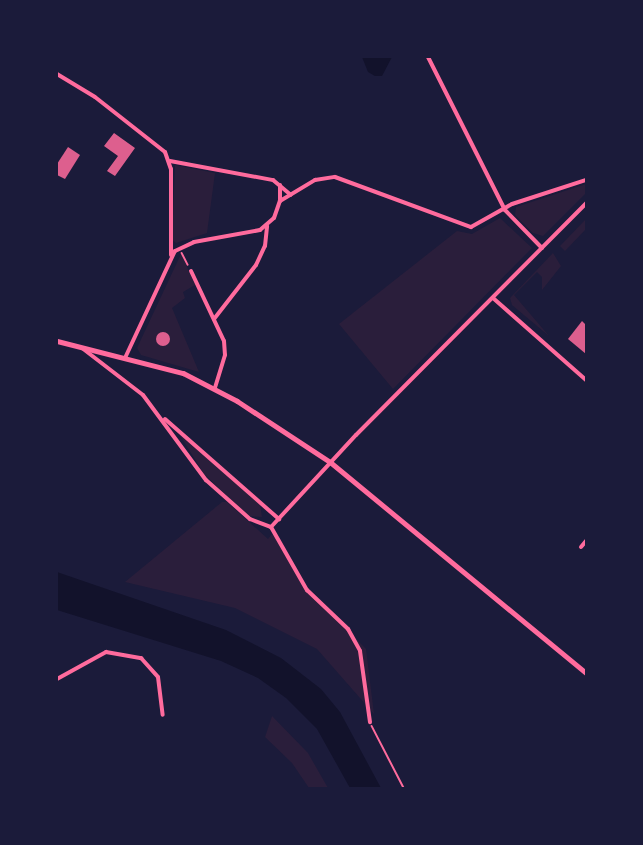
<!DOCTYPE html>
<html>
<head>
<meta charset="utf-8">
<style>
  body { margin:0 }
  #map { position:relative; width:643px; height:845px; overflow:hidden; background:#1b1b3a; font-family:"Work Sans",sans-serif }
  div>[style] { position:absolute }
  .green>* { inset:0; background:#2a1e3b }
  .water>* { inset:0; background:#12122b }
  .building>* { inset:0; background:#dd5f8e }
  .round { border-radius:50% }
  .path>* { height:1.5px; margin:-0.75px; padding:0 0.75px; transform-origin:0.75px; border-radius:0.75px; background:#ff6b9d }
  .minor>* { height:4px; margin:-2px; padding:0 2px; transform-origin:2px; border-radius:2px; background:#ff6b9d }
  .tertiary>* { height:5px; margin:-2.5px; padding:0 2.5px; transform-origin:2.5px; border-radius:2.5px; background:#ff6b9d }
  span { translate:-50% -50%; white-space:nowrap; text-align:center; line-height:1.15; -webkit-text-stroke:4.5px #1b1b3a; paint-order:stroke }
  .frame { position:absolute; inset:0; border:58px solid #1b1b3a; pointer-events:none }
</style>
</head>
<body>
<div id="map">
  <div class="green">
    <i style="clip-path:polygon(175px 165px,215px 173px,207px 233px,176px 243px,172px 240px)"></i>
    <i style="clip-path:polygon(586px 184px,586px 193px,543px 236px,533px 233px,515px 215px,516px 207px)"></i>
    <i style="clip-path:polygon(500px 218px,532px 248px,393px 389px,339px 324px,457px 231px,472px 234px)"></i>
    <i style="clip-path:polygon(586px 219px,586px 229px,565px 251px,560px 246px)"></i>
    <i style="clip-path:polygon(553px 253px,561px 266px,542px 290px,542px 277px,537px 272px,514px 295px,549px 336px,512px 305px,510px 298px)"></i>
    <i style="clip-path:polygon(181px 254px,195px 285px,183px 292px,185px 298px,172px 308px,199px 372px,141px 355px,137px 348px)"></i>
    <i style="clip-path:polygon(178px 432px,260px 504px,262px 517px,248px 516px,204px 474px)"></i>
    <i style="clip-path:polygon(222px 502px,227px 502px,268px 539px,272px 534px,276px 538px,309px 592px,366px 649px,374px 714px,317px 649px,235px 608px,125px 582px)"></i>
    <i style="clip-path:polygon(272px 716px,308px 753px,328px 788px,309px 788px,292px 763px,265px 737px)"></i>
  </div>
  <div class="water">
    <i style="clip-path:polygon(362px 57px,392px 57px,382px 76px,375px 76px,368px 72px)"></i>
    <i style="clip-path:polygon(57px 572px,226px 630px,281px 658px,321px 689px,340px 712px,381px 788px,350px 788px,317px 729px,286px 698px,258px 678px,221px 661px,57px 610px)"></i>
  </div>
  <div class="building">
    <i style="clip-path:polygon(114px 133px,135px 148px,115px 176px,107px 171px,118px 156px,104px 146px)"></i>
    <i style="clip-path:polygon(68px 147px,80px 155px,65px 179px,57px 175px,57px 164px)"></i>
    <i style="clip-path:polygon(582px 321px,586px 325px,586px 354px,568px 339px)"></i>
    <i class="round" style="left:156px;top:332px;width:14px;height:14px"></i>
  </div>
  <div class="path">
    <i style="left:182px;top:253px;width:13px;rotate:63deg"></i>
    <i style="left:372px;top:726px;width:70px;rotate:62.7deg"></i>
  </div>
  <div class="minor">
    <i style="left:428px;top:57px;width:171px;rotate:63.3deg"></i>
    <i style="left:505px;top:210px;width:53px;rotate:45.8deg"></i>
    <i style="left:57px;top:74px;width:44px;rotate:31.2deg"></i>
    <i style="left:95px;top:97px;width:89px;rotate:38.2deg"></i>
    <i style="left:165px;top:152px;width:18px;rotate:71deg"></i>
    <i style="left:171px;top:169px;width:86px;rotate:90deg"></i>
    <i style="left:170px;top:161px;width:105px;rotate:10.5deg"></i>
    <i style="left:273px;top:180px;width:23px;rotate:40deg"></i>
    <i style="left:280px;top:185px;width:16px;rotate:90deg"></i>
    <i style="left:280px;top:201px;width:41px;rotate:-31deg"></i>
    <i style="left:315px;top:180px;width:20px;rotate:-9deg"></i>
    <i style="left:335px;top:177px;width:145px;rotate:20.2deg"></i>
    <i style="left:471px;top:227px;width:47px;rotate:-29.3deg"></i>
    <i style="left:512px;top:204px;width:78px;rotate:-18deg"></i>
    <i style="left:191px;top:271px;width:77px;rotate:64.8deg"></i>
    <i style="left:224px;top:341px;width:14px;rotate:86deg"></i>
    <i style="left:225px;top:355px;width:34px;rotate:107deg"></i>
    <i style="left:493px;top:298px;width:124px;rotate:41.4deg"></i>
    <i style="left:214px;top:319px;width:68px;rotate:-52.1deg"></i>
    <i style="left:256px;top:265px;width:21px;rotate:-65deg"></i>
    <i style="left:265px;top:246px;width:20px;rotate:-84deg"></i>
    <i style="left:82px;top:348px;width:77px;rotate:37.6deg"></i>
    <i style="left:143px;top:395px;width:106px;rotate:53.5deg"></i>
    <i style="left:206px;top:480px;width:59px;rotate:41.6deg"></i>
    <i style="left:250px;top:519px;width:22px;rotate:21deg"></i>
    <i style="left:125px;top:358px;width:118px;rotate:-65deg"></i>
    <i style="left:175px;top:251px;width:21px;rotate:-25deg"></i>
    <i style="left:194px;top:242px;width:67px;rotate:-10.3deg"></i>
    <i style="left:260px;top:230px;width:18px;rotate:-41deg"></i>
    <i style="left:274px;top:218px;width:18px;rotate:-71deg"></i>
    <i style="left:165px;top:419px;width:152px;rotate:41.3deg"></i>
    <i style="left:271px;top:527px;width:125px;rotate:-47.3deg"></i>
    <i style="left:356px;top:435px;width:327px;rotate:-45.2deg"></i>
    <i style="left:271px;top:527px;width:73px;rotate:60.3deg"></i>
    <i style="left:307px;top:590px;width:57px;rotate:43.6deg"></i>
    <i style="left:348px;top:629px;width:25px;rotate:61deg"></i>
    <i style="left:360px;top:651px;width:72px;rotate:82deg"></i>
    <i style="left:581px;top:547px;width:8px;rotate:-50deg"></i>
    <i style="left:57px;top:679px;width:56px;rotate:-28.9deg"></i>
    <i style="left:106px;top:652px;width:36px;rotate:10deg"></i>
    <i style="left:141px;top:658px;width:25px;rotate:48deg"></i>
    <i style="left:158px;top:677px;width:38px;rotate:83deg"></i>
  </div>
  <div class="tertiary">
    <i style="left:57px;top:341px;width:130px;rotate:14.3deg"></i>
    <i style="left:183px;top:373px;width:61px;rotate:27.4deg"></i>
    <i style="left:237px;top:401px;width:111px;rotate:33.3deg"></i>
    <i style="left:330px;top:462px;width:332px;rotate:39.5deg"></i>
  </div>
  <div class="frame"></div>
</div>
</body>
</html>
